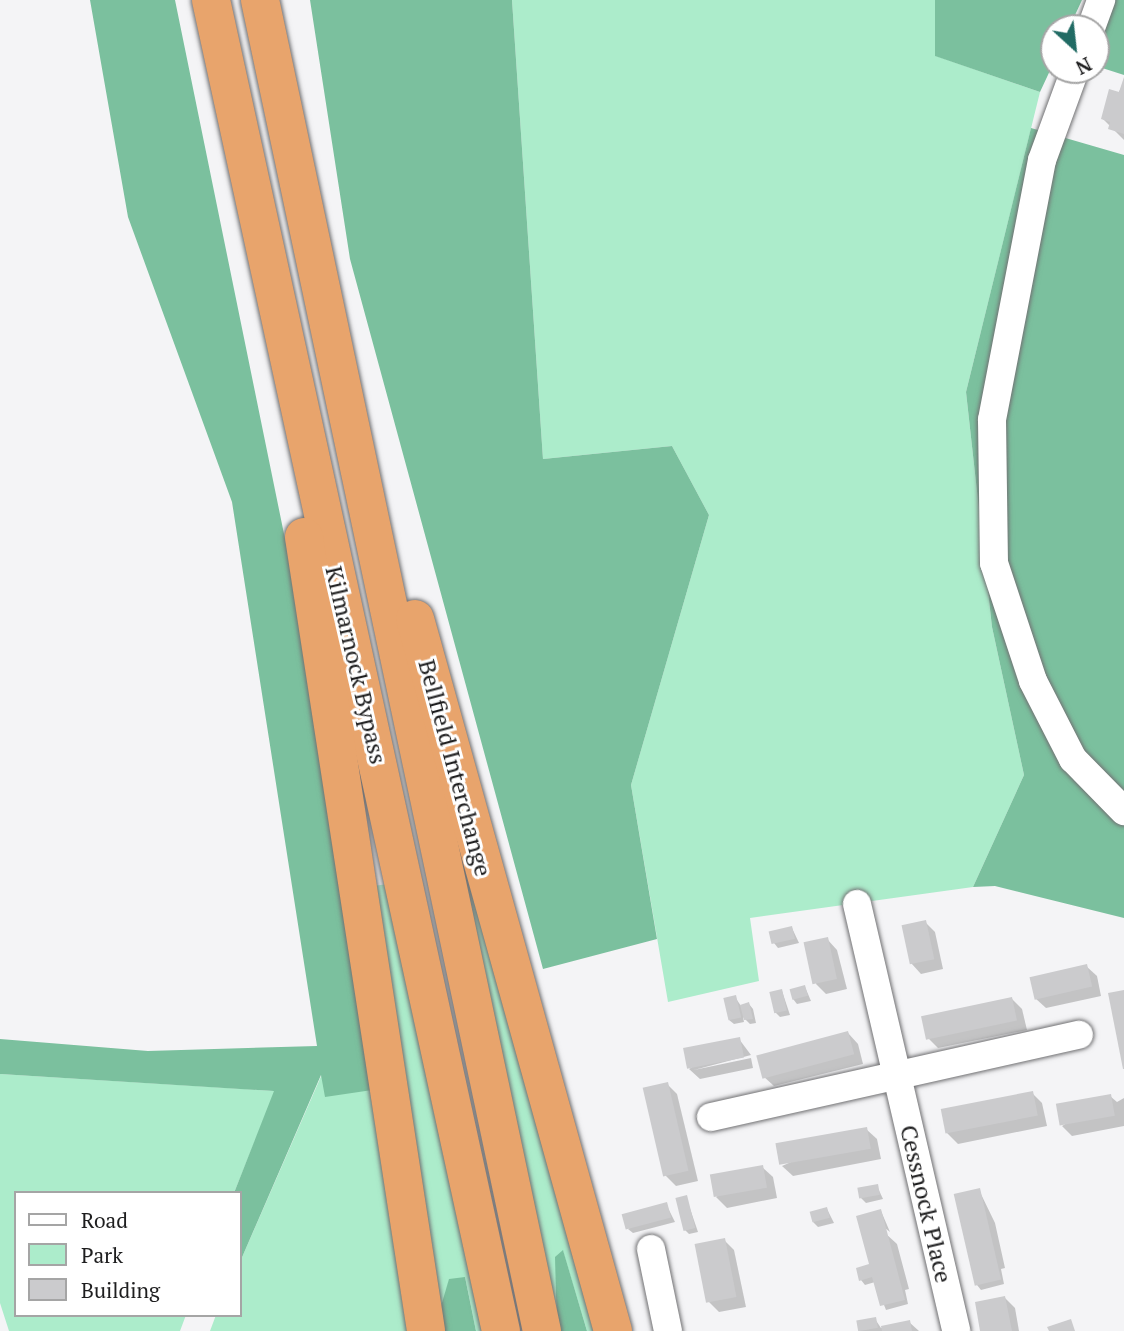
<!DOCTYPE html>
<html>
<head>
<meta charset="utf-8">
<style>
  body { margin:0 }
  #map { position:relative; width:1124px; height:1331px; overflow:hidden; background:#f4f4f6; font-family:"PT Serif",serif }
  div>[style] { position:absolute }
  .green>* { inset:0; background:#aceccb }
  .forest>* { inset:0; background:#7bc09e }
  .shadow>* { inset:0; background:#0003 }
  .building>* { inset:0; background:#cbcbcd; transform-origin:0 0 }
  .roads { filter:drop-shadow(0 0 2px #717173) drop-shadow(0 0 2px #717173) }
  .minor>* { height:28px; margin:-14px; padding:0 14px; transform-origin:14px; border-radius:14px; background:#fff }
  .highway>* { height:38px; margin:-19px; padding:0 19px; transform-origin:19px; border-radius:19px; background:#e8a46c }
  span { translate:-50% -50%; white-space:nowrap; text-align:center; line-height:1.15; -webkit-text-stroke:6px #fff; paint-order:stroke }
  .street-label { font-size:24px; color:#1e1e1f }
  .legend { position:absolute; left:14px; top:1191px; width:228px; height:126px; box-sizing:border-box; background:#fff; border:2px solid #a5a5a5; margin:0; padding:9px 12px; list-style:none; font-size:21px; color:#1e1e1f }
  .legend li { display:flex; align-items:center; gap:14px; height:35px }
  .legend b { width:35px; border:2px solid #a5a5a5 }
  .north { position:absolute; left:1040px; top:14px; width:70px; height:70px; box-sizing:border-box; background:#fff; border:2px solid #a5a5a5; border-radius:50%; rotate:153deg; font-size:19px; font-weight:700; line-height:28px; text-align:center; color:#1e1e1f }
  .north::after { content:''; display:block; margin:auto; width:24px; height:32px; background:#216b64; clip-path:polygon(50% 0,100% 100%,50% 72%,0 100%) }
</style>
</head>
<body>
<div id="map">
  <div class="green">
    <i style="clip-path:polygon(512px 0,935px 0,936px 56px,1040px 92px,966px 392px,992px 627px,1024px 775px,973px 887px,750px 918px,759px 981px,668px 1002px,631px 785px,709px 515px,672px 446px,543px 459px)"></i>
    <i style="clip-path:polygon(470px 871px,598px 1331px,587px 1331px,563px 1251px,554px 1317px,458px 875px)"></i>
    <i style="clip-path:polygon(389px 884px,487px 1331px,476px 1331px,465px 1277px,439px 1313px,372px 886px)"></i>
    <i style="clip-path:polygon(0 1074px,275px 1091px,234px 1193px,16px 1193px,16px 1315px,186px 1315px,180px 1331px,9px 1331px,0 1303px)"></i>
    <i style="clip-path:polygon(322px 1074px,379px 1089px,416px 1331px,210px 1331px,216px 1315px,240px 1315px,240px 1262px)"></i>
  </div>
  <div class="forest">
    <i style="clip-path:polygon(90px 0,175px 0,343px 823px,379px 1089px,325px 1097px,321px 1075px,240px 1262px,240px 1193px,234px 1193px,274px 1091px,0 1074px,0 1039px,148px 1051px,317px 1046px,232px 502px,128px 217px)"></i>
    <i style="clip-path:polygon(310px 0,512px 0,543px 459px,672px 446px,709px 515px,631px 785px,657px 939px,543px 969px,350px 259px)"></i>
    <i style="clip-path:polygon(935px 0,1082px 0,1069px 28px,1054px 28px,1054px 62px,1040px 92px,935px 56px)"></i>
    <i style="clip-path:polygon(1110px 0,1124px 0,1124px 75px,1096px 66px,1096px 37px)"></i>
    <i style="clip-path:polygon(1031px 128px,1124px 155px,1124px 918px,995px 886px,973px 887px,1024px 775px,992px 627px,966px 392px)"></i>
    <i style="clip-path:polygon(563px 1250px,587px 1331px,557px 1331px,555px 1257px)"></i>
    <i style="clip-path:polygon(465px 1277px,476px 1331px,442px 1331px,439px 1313px,449px 1279px)"></i>
  </div>
  <div class="shadow">
    <i style="clip-path:polygon(1124px 83px,1124px 140px,1103px 119px)"></i>
    <i style="clip-path:polygon(925px 922px,935px 932px,943px 969px,921px 974px,911px 963px)"></i>
    <i style="clip-path:polygon(792px 928px,799px 943px,778px 948px,774px 943px)"></i>
    <i style="clip-path:polygon(827px 939px,837px 950px,847px 989px,826px 994px,816px 984px)"></i>
    <i style="clip-path:polygon(1086px 966px,1097px 976px,1101px 996px,1046px 1008px,1035px 998px)"></i>
    <i style="clip-path:polygon(805px 987px,811px 1001px,797px 1004px,793px 999px)"></i>
    <i style="clip-path:polygon(782px 991px,790px 1015px,780px 1017px,775px 1012px)"></i>
    <i style="clip-path:polygon(735px 997px,741px 1006px,749px 1004px,753px 1009px,756px 1023px,750px 1024px,743px 1017px,744px 1022px,734px 1024px,729px 1020px)"></i>
    <i style="clip-path:polygon(1012px 999px,1022px 1009px,1027px 1030px,938px 1048px,928px 1038px)"></i>
    <i style="clip-path:polygon(848px 1033px,858px 1044px,863px 1064px,774px 1086px,763px 1076px)"></i>
    <i style="clip-path:polygon(739px 1039px,751px 1055px,694px 1070px,751px 1058px,753px 1068px,700px 1079px,689px 1069px)"></i>
    <i style="clip-path:polygon(667px 1084px,677px 1094px,698px 1181px,676px 1186px,666px 1176px)"></i>
    <i style="clip-path:polygon(1032px 1093px,1042px 1103px,1047px 1126px,958px 1144px,947px 1133px)"></i>
    <i style="clip-path:polygon(1110px 1096px,1117px 1102px,1124px 1098px,1124px 1126px,1072px 1136px,1062px 1126px)"></i>
    <i style="clip-path:polygon(866px 1129px,877px 1139px,881px 1159px,793px 1176px,782px 1166px)"></i>
    <i style="clip-path:polygon(762px 1167px,773px 1177px,777px 1198px,727px 1208px,716px 1197px)"></i>
    <i style="clip-path:polygon(877px 1186px,883px 1199px,866px 1203px,861px 1198px)"></i>
    <i style="clip-path:polygon(979px 1190px,995px 1223px,1005px 1268px,1001px 1269px,1004px 1284px,981px 1290px,977px 1285px)"></i>
    <i style="clip-path:polygon(686px 1197px,698px 1232px,689px 1234px,684px 1229px)"></i>
    <i style="clip-path:polygon(666px 1204px,675px 1222px,633px 1233px,628px 1229px)"></i>
    <i style="clip-path:polygon(827px 1209px,834px 1223px,818px 1227px,813px 1222px)"></i>
    <i style="clip-path:polygon(881px 1211px,890px 1232px,885px 1228px,885px 1233px,897px 1244px,909px 1289px,905px 1290px,908px 1304px,886px 1310px,875px 1282px,865px 1285px,861px 1280px,872px 1270px)"></i>
    <i style="clip-path:polygon(724px 1240px,734px 1250px,746px 1307px,719px 1312px,709px 1302px)"></i>
    <i style="clip-path:polygon(1005px 1298px,1015px 1308px,1019px 1331px,982px 1331px)"></i>
    <i style="clip-path:polygon(875px 1319px,881px 1328px,909px 1322px,919px 1331px,860px 1331px,858px 1322px)"></i>
  </div>
  <div class="building">
    <i style="clip-path:polygon(1124px 77px,1124px 134px,1108px 129px,1110px 122px,1101px 119px,1109px 89px,1119px 92px)"></i>
    <i style="left:926px;top:920px;width:40px;height:25px;rotate:78deg"></i>
    <i style="left:792px;top:926px;width:13px;height:24px;rotate:77deg"></i>
    <i style="left:828px;top:937px;width:43px;height:25px;rotate:78deg"></i>
    <i style="left:1087px;top:964px;width:23px;height:59px;rotate:77deg"></i>
    <i style="left:805px;top:985px;width:11px;height:16px;rotate:75deg"></i>
    <i style="left:782px;top:989px;width:22px;height:13px;rotate:77deg"></i>
    <i style="clip-path:polygon(1124px 990px,1124px 1069px,1123px 1069px,1108px 993px)"></i>
    <i style="left:736px;top:995px;width:23px;height:13px;rotate:77deg"></i>
    <i style="left:1012px;top:997px;width:24px;height:93px;rotate:78deg"></i>
    <i style="clip-path:polygon(749px 1002px,753px 1019px,744px 1020px,740px 1005px)"></i>
    <i style="left:848px;top:1031px;width:24px;height:95px;rotate:75deg"></i>
    <i style="left:740px;top:1037px;width:21px;height:58px;rotate:79deg"></i>
    <i style="left:668px;top:1082px;width:91px;height:26px;rotate:77deg"></i>
    <i style="left:1033px;top:1091px;width:25px;height:94px;rotate:79deg"></i>
    <i style="left:1111px;top:1094px;width:22px;height:56px;rotate:80deg"></i>
    <i style="left:867px;top:1127px;width:22px;height:93px;rotate:80deg"></i>
    <i style="left:763px;top:1165px;width:23px;height:54px;rotate:80deg"></i>
    <i style="left:878px;top:1184px;width:11px;height:21px;rotate:80deg"></i>
    <i style="left:980px;top:1188px;width:94px;height:27px;rotate:77deg"></i>
    <i style="left:687px;top:1195px;width:34px;height:12px;rotate:76deg"></i>
    <i style="left:667px;top:1202px;width:16px;height:47px;rotate:75deg"></i>
    <i style="left:827px;top:1207px;width:11px;height:18px;rotate:75deg"></i>
    <i style="clip-path:polygon(881px 1209px,905px 1300px,880px 1306px,872px 1277px,859px 1281px,856px 1268px,869px 1264px,856px 1216px)"></i>
    <i style="left:725px;top:1238px;width:60px;height:31px;rotate:79deg"></i>
    <i style="clip-path:polygon(1005px 1296px,1012px 1331px,980px 1331px,975px 1302px)"></i>
    <i style="left:876px;top:1317px;width:11px;height:20px;rotate:80deg"></i>
    <i style="clip-path:polygon(1071px 1319px,1075px 1331px,1049px 1331px,1047px 1327px)"></i>
    <i style="clip-path:polygon(910px 1320px,912px 1331px,882px 1331px,881px 1326px)"></i>
  </div>
  <div class="roads">
    <div class="minor">
      <i style="left:1091px;top:28px;width:30px;rotate:-70deg"></i>
      <i style="left:1075px;top:70px;width:96px;rotate:110.1deg"></i>
      <i style="left:1042px;top:160px;width:265px;rotate:100.9deg"></i>
      <i style="left:992px;top:420px;width:143px;rotate:89.2deg"></i>
      <i style="left:994px;top:563px;width:124px;rotate:71.7deg"></i>
      <i style="left:1033px;top:681px;width:88px;rotate:62.9deg"></i>
      <i style="left:1073px;top:759px;width:73px;rotate:45.6deg"></i>
      <i style="left:857px;top:904px;width:438px;rotate:76.9deg"></i>
      <i style="left:711px;top:1117px;width:377px;rotate:-12.6deg"></i>
      <i style="left:651px;top:1249px;width:84px;rotate:78.3deg"></i>
    </div>
    <div class="highway">
      <i style="left:211px;top:0;width:1362px;rotate:77.71deg"></i>
      <i style="left:260px;top:0;width:1361px;rotate:78.04deg"></i>
      <i style="left:304px;top:537px;width:803px;rotate:81.26deg"></i>
      <i style="left:415px;top:619px;width:739px;rotate:74.46deg"></i>
    </div>
  </div>
  <div class="street-label">
    <span style="left:356px;top:665px;rotate:77deg">Kilmarnock Bypass</span>
    <span style="left:455px;top:768px;rotate:75deg">Bellfield Interchange</span>
    <span style="left:926px;top:1204px;rotate:77deg">Cessnock Place</span>
  </div>
  <ul class="legend">
  <li><b style="height:9px;background:#fff"></b>Road</li>
  <li><b style="height:19px;background:#aceccb"></b>Park</li>
  <li><b style="height:19px;background:#cbcbcd"></b>Building</li>
  </ul>
  <div class="north">N</div>
</div>
</body>
</html>
